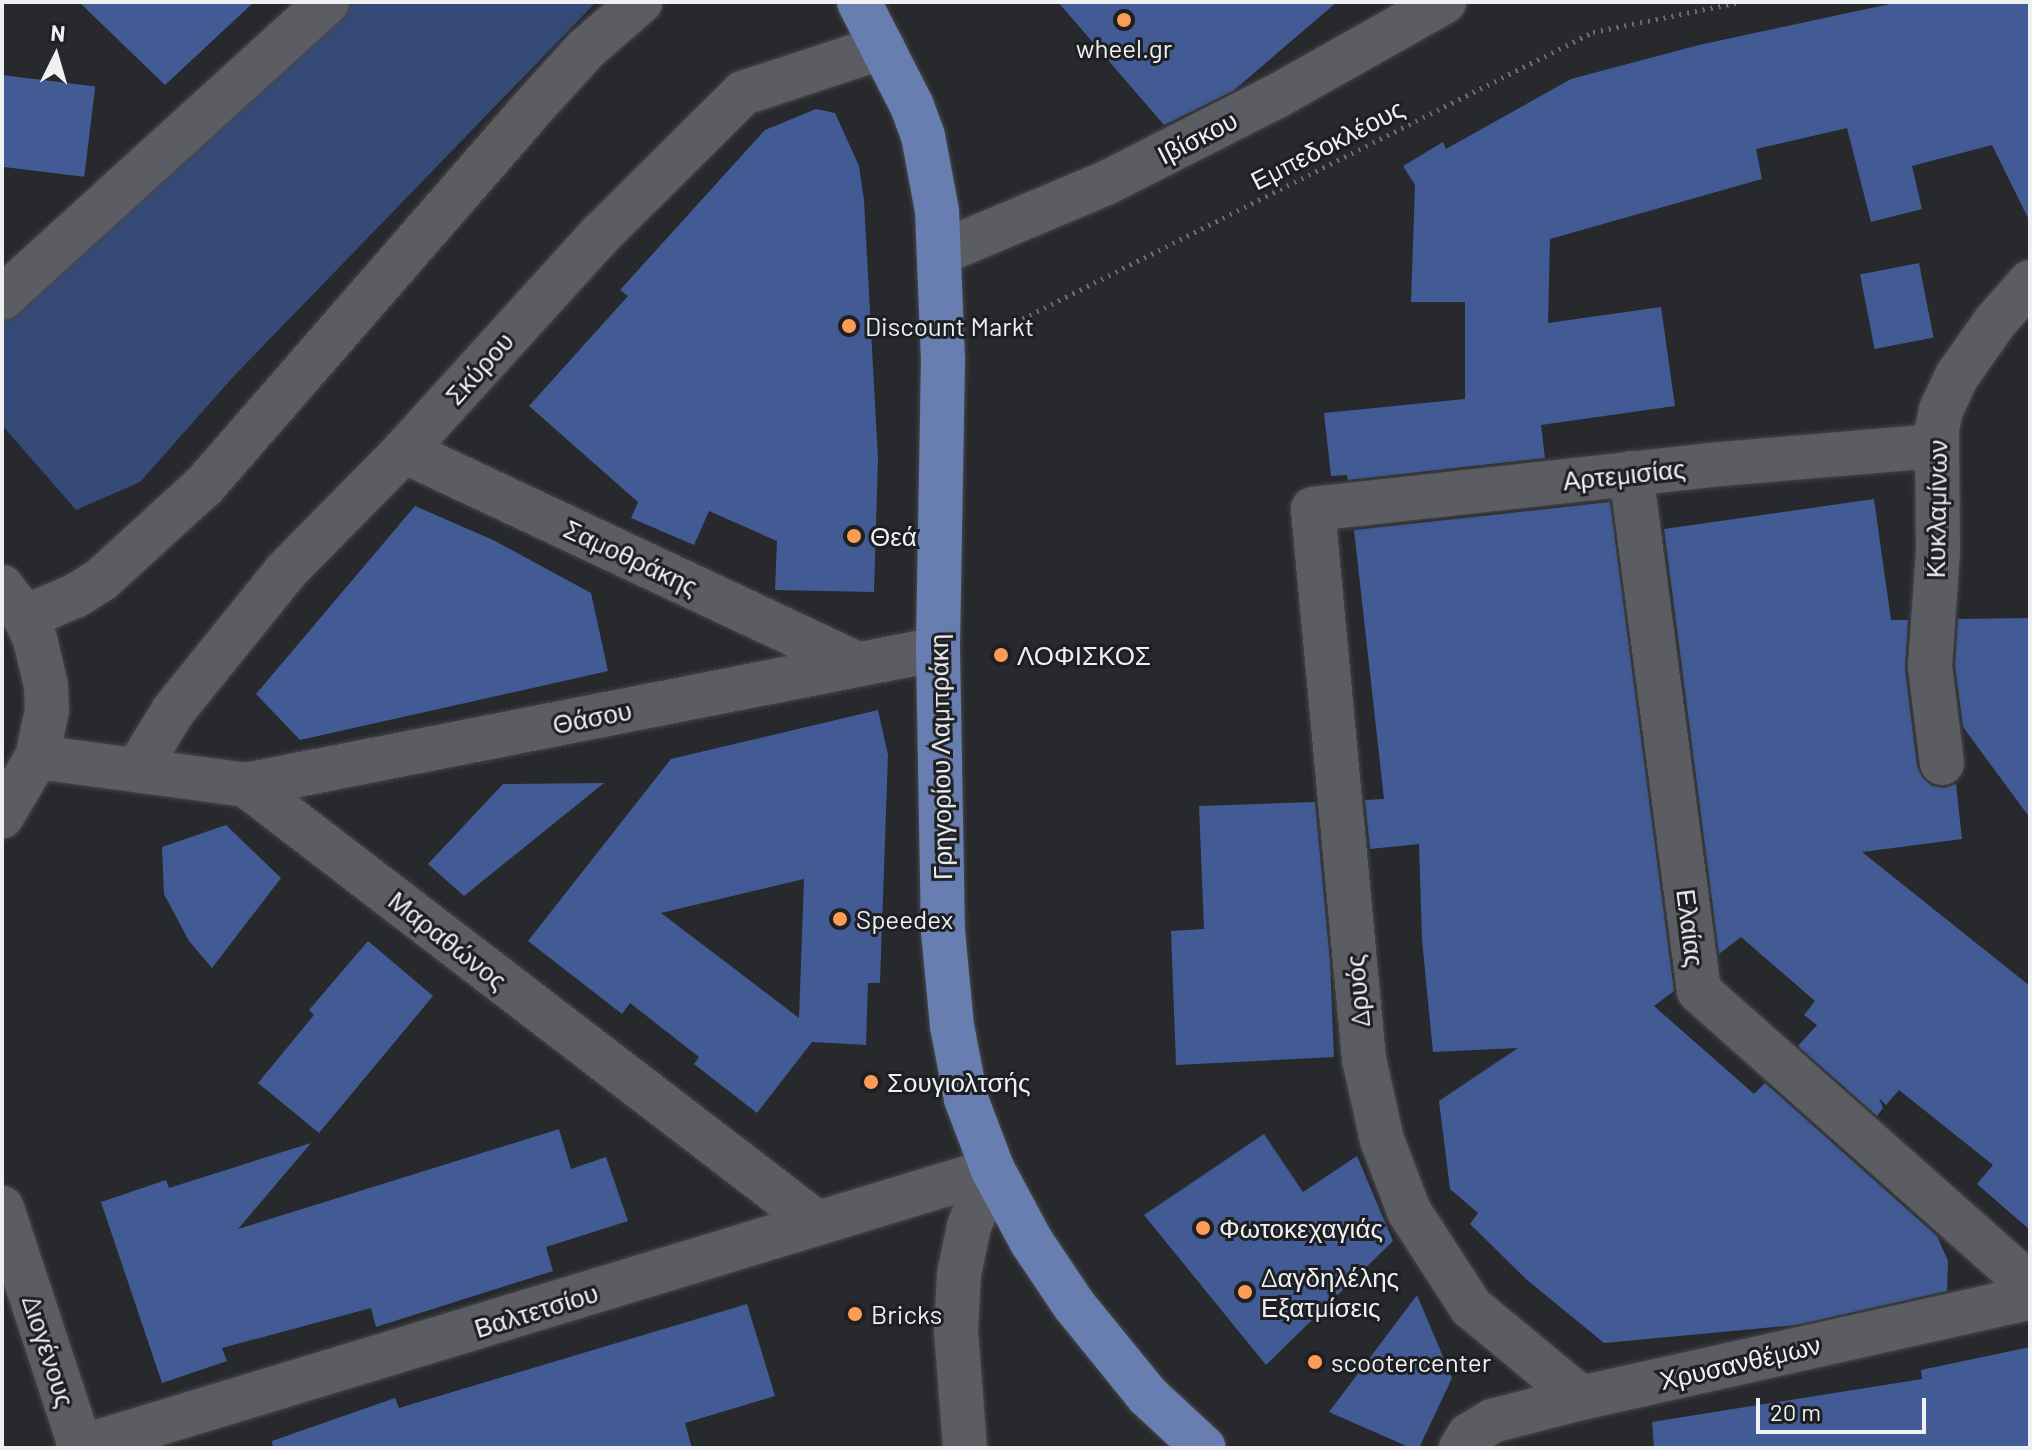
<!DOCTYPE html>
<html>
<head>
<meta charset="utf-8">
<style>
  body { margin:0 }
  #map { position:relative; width:2032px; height:1450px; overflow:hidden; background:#27292c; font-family:Barlow,sans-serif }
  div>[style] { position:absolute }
  .green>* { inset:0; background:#364a77 }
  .building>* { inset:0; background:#425b95; transform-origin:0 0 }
  .path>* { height:5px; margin-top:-2.5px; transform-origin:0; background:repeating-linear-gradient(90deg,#6b6d70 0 2px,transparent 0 8px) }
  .roads { filter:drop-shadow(0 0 2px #45474a) drop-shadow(0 0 2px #45474a) }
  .minor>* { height:44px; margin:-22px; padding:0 22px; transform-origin:22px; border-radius:22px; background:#5b5d62 }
  .major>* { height:44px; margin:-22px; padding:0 22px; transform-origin:22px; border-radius:22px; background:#687db0 }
  .dots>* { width:22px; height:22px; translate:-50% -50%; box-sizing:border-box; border:4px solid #1d1f23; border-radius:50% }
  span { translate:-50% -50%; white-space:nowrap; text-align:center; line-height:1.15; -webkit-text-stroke:6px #1d1f23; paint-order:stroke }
  .poi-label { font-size:26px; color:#eef0f2 }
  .left { translate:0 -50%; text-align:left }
  .street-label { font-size:26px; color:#eef0f2 }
  .frame { position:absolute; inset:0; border:4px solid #eef0f2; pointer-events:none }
  .north { position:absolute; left:16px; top:16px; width:80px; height:80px; -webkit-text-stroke:6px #1d1f23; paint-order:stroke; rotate:5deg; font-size:22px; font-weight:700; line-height:32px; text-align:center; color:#eef0f2 }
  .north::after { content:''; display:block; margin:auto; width:28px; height:36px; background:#eef0f2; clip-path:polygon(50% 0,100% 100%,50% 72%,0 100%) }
  .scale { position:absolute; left:1756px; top:1398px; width:170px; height:36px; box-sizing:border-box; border:4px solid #eef0f2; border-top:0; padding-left:10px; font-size:24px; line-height:28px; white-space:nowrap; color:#eef0f2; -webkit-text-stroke:6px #1d1f23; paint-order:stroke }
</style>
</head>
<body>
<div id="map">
  <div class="green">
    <i style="clip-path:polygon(341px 2px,596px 2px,233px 377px,140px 482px,76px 510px,2px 425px,2px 311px)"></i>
  </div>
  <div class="building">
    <i style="clip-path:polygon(79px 2px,254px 2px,165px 85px)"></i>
    <i style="clip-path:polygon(1058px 2px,1337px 2px,1233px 91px,1164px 125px)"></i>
    <i style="clip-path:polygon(1899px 2px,2030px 2px,2030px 222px,1992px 145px,1912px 166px,1922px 209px,1871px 222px,1847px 128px,1756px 149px,1762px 179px,1550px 239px,1548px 323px,1661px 307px,1675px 406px,1541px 425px,1545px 458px,1348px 480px,1347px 475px,1331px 476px,1324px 413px,1465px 399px,1465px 302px,1411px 302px,1415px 185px,1403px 166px,1443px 142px,1446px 149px,1571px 79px,1699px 45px)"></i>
    <i style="left:2px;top:75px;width:94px;height:91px;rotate:7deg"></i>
    <i style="clip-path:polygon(816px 109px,835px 113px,859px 166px,864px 200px,878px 459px,874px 592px,775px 590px,777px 541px,709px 511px,694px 545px,631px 518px,638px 502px,529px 406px,628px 296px,620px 290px,765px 130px)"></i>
    <i style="left:1919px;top:263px;width:76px;height:60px;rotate:79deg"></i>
    <i style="clip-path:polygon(1874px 499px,1891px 620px,1908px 620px,1905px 669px,1917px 766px,1922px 777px,1932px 786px,1944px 788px,1956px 784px,1962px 839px,1862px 852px,2030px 986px,2030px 1230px,1977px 1184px,1993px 1165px,1899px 1090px,1886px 1105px,1879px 1098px,1883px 1108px,1877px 1116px,1798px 1046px,1817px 1025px,1804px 1015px,1815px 1001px,1741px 937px,1719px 954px,1664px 529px)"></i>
    <i style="clip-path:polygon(1610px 502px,1674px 991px,1654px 1006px,1754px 1094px,1765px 1083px,1937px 1236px,1948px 1261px,1947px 1291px,1796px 1325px,1604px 1343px,1526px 1279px,1470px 1224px,1478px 1213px,1450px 1189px,1439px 1101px,1518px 1048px,1433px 1052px,1422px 940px,1419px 844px,1370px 849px,1365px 800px,1384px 799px,1354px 530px)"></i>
    <i style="clip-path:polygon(415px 506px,493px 540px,591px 593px,608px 671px,300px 740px,256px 694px)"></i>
    <i style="clip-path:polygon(2030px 618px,2030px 818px,1963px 727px,1955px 665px,1958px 619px)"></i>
    <i style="clip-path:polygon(evenodd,878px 710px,888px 755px,880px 983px,868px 983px,866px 1045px,812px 1042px,757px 1113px,694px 1064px,699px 1057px,630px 1003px,622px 1014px,528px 941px,671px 759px,878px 710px,804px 879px,799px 1018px,661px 913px,804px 879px)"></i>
    <i style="clip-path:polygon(604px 783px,464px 896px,428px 864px,503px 784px)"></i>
    <i style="clip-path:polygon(1315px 802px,1330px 962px,1334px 1057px,1176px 1065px,1171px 931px,1204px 929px,1199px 806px)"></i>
    <i style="clip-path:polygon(226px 825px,281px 878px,212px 968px,189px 941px,164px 894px,162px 847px)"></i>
    <i style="clip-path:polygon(368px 941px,433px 996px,319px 1133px,258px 1083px,314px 1015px,309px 1010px)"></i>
    <i style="clip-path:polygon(559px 1129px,571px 1169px,606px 1157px,628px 1221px,546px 1247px,553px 1271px,376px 1327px,371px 1308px,222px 1348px,227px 1361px,162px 1383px,101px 1202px,166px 1180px,169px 1188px,311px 1143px,238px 1229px)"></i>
    <i style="clip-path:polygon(1264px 1134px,1303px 1192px,1357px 1156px,1393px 1241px,1266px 1365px,1144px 1215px)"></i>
    <i style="clip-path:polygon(1417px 1295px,1452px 1378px,1419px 1448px,1411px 1448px,1329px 1412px)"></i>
    <i style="clip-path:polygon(747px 1304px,775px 1396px,685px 1423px,692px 1448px,273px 1448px,272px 1441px,395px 1398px,399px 1408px)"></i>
    <i style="clip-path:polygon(2030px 1347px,2030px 1448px,1654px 1448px,1652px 1422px,1922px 1379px,1921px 1370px)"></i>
  </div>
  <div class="path">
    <i style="left:994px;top:333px;width:670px;rotate:-26.68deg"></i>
    <i style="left:1593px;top:32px;width:151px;rotate:-11.5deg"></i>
  </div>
  <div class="roads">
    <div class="minor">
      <i style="left:940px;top:253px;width:180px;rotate:-22.9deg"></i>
      <i style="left:1106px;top:183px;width:192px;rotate:-27deg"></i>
      <i style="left:1277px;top:96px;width:192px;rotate:-29.4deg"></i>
      <i style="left:2px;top:298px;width:440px;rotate:-42.3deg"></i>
      <i style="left:404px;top:451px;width:501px;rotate:25.18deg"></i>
      <i style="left:1631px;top:473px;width:522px;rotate:82.52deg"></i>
      <i style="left:1699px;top:991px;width:443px;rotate:41.6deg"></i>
      <i style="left:2px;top:587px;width:38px;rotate:53deg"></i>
      <i style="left:25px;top:617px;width:24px;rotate:66deg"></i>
      <i style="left:35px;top:639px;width:48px;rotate:76.8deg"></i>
      <i style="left:46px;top:686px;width:24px;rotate:88deg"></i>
      <i style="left:47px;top:710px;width:48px;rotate:102deg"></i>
      <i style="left:37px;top:757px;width:69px;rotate:120.7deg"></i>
      <i style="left:25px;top:617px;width:54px;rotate:-22.8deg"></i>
      <i style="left:75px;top:596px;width:32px;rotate:-32deg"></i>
      <i style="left:102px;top:579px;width:138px;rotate:-42.4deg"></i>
      <i style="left:204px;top:486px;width:491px;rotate:-49deg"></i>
      <i style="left:526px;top:115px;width:89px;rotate:-47.7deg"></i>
      <i style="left:586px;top:49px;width:72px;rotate:-41deg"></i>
      <i style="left:37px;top:757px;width:211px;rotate:7.6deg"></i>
      <i style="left:246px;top:785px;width:720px;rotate:37.49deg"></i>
      <i style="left:1942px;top:763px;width:98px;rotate:-97.1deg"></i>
      <i style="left:1930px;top:666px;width:115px;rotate:-86deg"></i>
      <i style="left:1938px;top:551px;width:122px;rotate:-90.5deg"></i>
      <i style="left:1937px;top:429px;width:19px;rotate:-78deg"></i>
      <i style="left:1941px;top:410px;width:38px;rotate:-65deg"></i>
      <i style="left:1957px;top:376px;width:66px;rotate:-54.9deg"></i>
      <i style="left:1995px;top:322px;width:53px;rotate:-48.8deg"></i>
      <i style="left:137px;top:770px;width:69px;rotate:-58.6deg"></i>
      <i style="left:173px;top:711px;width:179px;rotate:-51.1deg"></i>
      <i style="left:285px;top:572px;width:170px;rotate:-45.5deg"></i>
      <i style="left:404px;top:451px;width:293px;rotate:-47.8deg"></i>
      <i style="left:601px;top:234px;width:200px;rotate:-44.8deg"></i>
      <i style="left:743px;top:93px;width:147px;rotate:-18.2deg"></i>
      <i style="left:246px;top:785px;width:705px;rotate:-11.12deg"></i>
      <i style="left:2px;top:1208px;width:253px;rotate:71.8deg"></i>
      <i style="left:1581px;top:1398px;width:143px;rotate:-140.4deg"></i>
      <i style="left:1471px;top:1307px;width:114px;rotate:-122.9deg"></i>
      <i style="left:1409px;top:1211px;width:76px;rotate:-110.8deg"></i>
      <i style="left:1382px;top:1140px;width:83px;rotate:-102.5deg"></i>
      <i style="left:1364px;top:1059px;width:552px;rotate:-95.3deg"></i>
      <i style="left:1313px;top:509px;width:398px;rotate:-6.3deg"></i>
      <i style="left:1709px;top:465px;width:227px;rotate:-4.8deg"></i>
      <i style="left:78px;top:1448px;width:956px;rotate:-16.9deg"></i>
      <i style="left:965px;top:1448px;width:118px;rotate:-94.4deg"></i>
      <i style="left:956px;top:1330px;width:56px;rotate:-86.9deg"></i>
      <i style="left:959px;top:1274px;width:49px;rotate:-78.2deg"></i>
      <i style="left:969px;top:1226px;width:61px;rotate:-66.8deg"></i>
      <i style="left:1461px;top:1448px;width:15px;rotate:-58deg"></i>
      <i style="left:1469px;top:1435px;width:27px;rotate:-31deg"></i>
      <i style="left:1492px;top:1421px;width:92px;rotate:-14.5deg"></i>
      <i style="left:1581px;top:1398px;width:460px;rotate:-12.6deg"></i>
    </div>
    <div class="major">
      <i style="left:859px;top:2px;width:117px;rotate:63deg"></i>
      <i style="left:912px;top:106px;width:32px;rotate:70deg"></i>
      <i style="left:923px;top:136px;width:76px;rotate:79.4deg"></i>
      <i style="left:937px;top:211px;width:148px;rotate:87.7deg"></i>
      <i style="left:943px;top:359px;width:290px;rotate:91deg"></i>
      <i style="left:938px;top:649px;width:282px;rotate:89deg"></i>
      <i style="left:943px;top:931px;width:95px;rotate:84.6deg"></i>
      <i style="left:952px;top:1026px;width:74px;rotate:79.1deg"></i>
      <i style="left:966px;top:1099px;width:76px;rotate:69.2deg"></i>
      <i style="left:993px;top:1170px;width:81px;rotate:61.8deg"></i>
      <i style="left:1031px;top:1241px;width:77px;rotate:56.1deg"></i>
      <i style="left:1074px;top:1305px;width:117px;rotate:50.9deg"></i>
      <i style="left:1148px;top:1396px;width:76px;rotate:42.9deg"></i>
    </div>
  </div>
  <div class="dots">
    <i style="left:1124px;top:20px;background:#fd9d55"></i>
    <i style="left:849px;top:326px;background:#fd9d55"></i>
    <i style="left:854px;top:536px;background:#fd9d55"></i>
    <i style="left:1001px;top:655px;background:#fd9d55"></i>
    <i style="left:840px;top:919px;background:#fd9d55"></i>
    <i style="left:871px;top:1082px;background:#fd9d55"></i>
    <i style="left:1203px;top:1228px;background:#fd9d55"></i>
    <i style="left:1245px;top:1292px;background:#fd9d55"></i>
    <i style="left:855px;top:1314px;background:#fd9d55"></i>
    <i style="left:1315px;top:1362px;background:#fd9d55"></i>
  </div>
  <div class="poi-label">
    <span style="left:1124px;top:48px">wheel.gr</span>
    <span class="left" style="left:865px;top:326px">Discount Markt</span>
    <span class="left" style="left:870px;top:536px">Θεά</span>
    <span class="left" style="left:1017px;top:655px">ΛΟΦΙΣΚΟΣ</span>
    <span class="left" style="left:856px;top:919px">Speedex</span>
    <span class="left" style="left:887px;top:1082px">Σουγιολτσής</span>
    <span class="left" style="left:1219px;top:1228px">Φωτοκεχαγιάς</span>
    <span class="left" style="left:1261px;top:1292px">Δαγδηλέλης<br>Εξατμίσεις</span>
    <span class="left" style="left:871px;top:1314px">Bricks</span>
    <span class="left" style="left:1331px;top:1362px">scootercenter</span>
  </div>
  <div class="street-label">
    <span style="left:1197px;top:137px;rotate:-27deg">Ιβίσκου</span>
    <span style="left:1327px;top:144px;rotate:-27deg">Εμπεδοκλέους</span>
    <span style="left:479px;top:368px;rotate:-48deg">Σκύρου</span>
    <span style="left:1624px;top:474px;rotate:-6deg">Αρτεμισίας</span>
    <span style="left:1936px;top:509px;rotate:-89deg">Κυκλαμίνων</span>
    <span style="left:631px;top:557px;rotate:25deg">Σαμοθράκης</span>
    <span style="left:592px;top:717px;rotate:-11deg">Θάσου</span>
    <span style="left:940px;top:757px;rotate:-91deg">Γρηγορίου Λαμπράκη</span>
    <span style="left:1691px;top:928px;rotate:83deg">Ελαίας</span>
    <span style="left:448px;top:940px;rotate:38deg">Μαραθώνος</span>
    <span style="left:1357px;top:991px;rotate:-95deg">Δρυός</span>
    <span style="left:536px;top:1310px;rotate:-17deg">Βαλτετσίου</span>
    <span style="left:49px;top:1351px;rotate:72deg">Διογένους</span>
    <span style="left:1740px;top:1362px;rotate:-13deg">Χρυσανθέμων</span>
  </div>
  <div class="frame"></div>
  <div class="north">N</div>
  <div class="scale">20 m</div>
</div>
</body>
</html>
